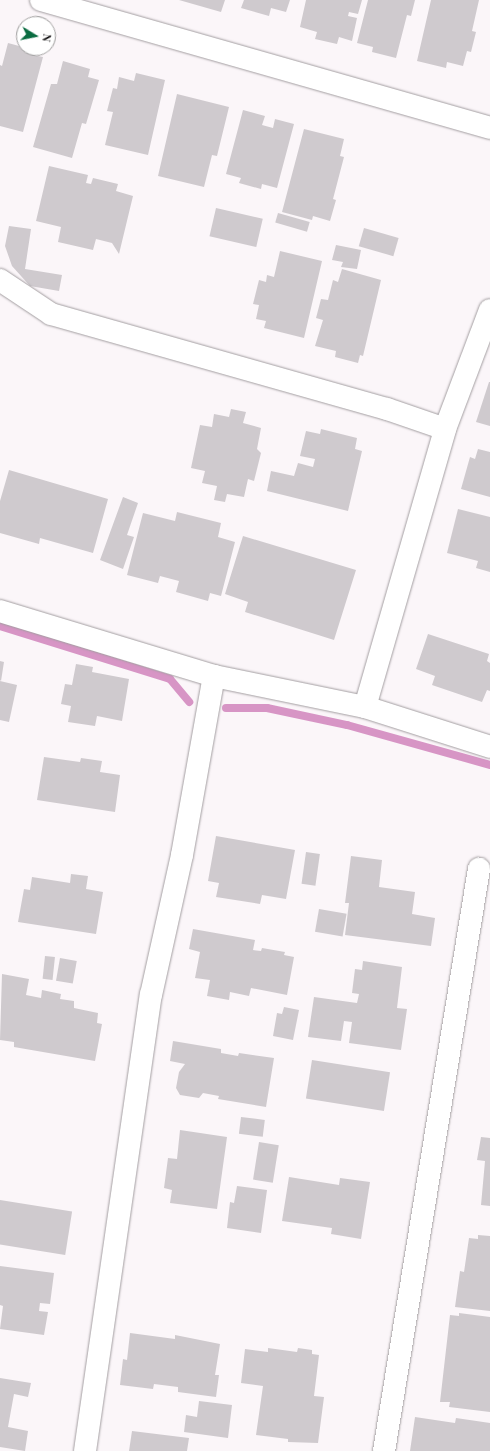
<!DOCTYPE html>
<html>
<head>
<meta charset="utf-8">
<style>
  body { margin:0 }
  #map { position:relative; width:490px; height:1451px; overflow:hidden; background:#fbf6f9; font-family:"Playfair Display",serif }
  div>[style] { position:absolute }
  .stream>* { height:8px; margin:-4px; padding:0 4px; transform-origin:4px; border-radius:4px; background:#d795c5 }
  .building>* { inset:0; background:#cfcace; transform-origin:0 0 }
  .roads { filter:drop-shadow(0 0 1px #a39ea1) drop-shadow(0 0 1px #a39ea1) }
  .minor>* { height:22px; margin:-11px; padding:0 11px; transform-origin:11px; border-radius:11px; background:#fff }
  span { translate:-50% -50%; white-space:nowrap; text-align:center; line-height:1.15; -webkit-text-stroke:3.5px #fff; paint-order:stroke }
  .north { position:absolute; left:16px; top:16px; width:40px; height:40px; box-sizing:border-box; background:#fff; border:1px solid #9f9e9e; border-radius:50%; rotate:100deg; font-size:11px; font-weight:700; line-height:16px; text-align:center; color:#0e0c0d }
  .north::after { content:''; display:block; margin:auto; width:14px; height:18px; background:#0a6c41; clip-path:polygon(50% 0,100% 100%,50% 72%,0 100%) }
</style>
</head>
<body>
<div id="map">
  <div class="stream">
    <i style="left:0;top:626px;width:178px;rotate:17.3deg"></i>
    <i style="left:170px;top:679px;width:30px;rotate:50deg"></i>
    <i style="left:226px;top:708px;width:41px"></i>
    <i style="left:267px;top:708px;width:82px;rotate:12deg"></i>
    <i style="left:347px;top:725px;width:148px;rotate:15.6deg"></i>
  </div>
  <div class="building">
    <i style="clip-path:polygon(179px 0,225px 0,221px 12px)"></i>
    <i style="clip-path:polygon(244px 0,290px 0,286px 12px,271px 8px,269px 16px,241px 8px)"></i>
    <i style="clip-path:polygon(306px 0,362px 0,358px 14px,349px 12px,348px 16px,357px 18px,352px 41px,339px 37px,337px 44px,315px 39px,317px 32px,300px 27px)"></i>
    <i style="clip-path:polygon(368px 0,415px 0,411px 16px,407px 15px,396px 58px,372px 52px,373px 47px,357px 43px)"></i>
    <i style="clip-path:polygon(431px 0,479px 0,472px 31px,476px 32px,471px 52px,467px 51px,463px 66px,447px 62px,446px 68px,417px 61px)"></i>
    <i style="clip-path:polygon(8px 43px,34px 50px,33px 55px,43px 57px,23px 132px,0 126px,0 65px,2px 66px)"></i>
    <i style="clip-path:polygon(63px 61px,90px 69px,88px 77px,99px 80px,86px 124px,82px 123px,72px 158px,33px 147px,51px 84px,57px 84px)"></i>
    <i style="clip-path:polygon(136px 73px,165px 80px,148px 155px,105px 145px,113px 112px,107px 111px,113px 88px,117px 89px,119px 77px,134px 81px)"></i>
    <i style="clip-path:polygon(177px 94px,229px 107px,217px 156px,212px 155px,204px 187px,158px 176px)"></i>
    <i style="clip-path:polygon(243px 110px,265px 116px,262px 125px,273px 128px,275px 119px,294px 124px,277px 188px,262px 184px,261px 189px,239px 183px,241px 178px,226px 174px)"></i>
    <i style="clip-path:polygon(304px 129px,344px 139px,340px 156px,344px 157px,333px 199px,336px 200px,330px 221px,313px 216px,312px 220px,282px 212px)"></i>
    <i style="clip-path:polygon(49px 166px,88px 175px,86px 183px,91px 184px,93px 178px,118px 184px,116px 191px,133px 196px,119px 254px,112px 243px,96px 239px,93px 250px,58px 242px,61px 227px,36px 221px)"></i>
    <i style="left:216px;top:208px;width:48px;height:29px;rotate:13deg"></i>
    <i style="left:278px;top:213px;width:33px;height:10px;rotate:16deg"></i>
    <i style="clip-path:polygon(9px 226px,31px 229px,25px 269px,62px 275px,59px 291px,30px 286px,12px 266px,5px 246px)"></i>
    <i style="left:364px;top:228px;width:36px;height:19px;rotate:16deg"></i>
    <i style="clip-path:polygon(336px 245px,361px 250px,357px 269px,341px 267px,343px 262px,332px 260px)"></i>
    <i style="clip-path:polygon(280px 251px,322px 261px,304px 338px,264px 328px,266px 321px,256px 319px,259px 305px,253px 304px,259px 280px,266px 282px,267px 275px,274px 277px)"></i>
    <i style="clip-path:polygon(342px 269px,381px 280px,363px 356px,360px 355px,358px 363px,335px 357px,336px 351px,315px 346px,323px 320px,316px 318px,321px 299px,328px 300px,333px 280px,338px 282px)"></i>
    <i style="clip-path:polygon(489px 382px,490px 382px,490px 426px,476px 422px)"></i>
    <i style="clip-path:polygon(231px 409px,246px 412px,243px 423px,261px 428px,257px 449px,261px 453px,254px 481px,248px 479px,244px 497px,227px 494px,225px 502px,214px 500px,217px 486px,202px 483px,205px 471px,191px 468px,200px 425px,212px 427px,214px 414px,229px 417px)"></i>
    <i style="clip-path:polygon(321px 429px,357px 438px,355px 449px,362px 451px,348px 511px,267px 491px,271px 471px,294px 476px,298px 463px,313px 467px,315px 459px,300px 456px,306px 431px,320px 434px)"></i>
    <i style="clip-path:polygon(478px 449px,490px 452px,490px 497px,461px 489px,470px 457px,475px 459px)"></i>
    <i style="clip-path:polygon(9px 470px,108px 499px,93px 553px,40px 538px,39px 544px,0 533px,0 501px)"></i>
    <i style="clip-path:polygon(123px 497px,138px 503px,127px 535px,134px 537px,123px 569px,100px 560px)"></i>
    <i style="clip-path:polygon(458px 509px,490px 517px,490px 572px,476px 568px,478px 561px,447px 553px)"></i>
    <i style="clip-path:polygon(177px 512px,221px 523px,218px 537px,235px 542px,221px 596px,210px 593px,208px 601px,176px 592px,179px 581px,160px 576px,158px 583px,127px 575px,143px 513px,175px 521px)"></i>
    <i style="clip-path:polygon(243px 536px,356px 570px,334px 640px,245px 612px,248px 602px,225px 594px)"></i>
    <i style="clip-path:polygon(428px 634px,489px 654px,487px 661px,490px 663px,490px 691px,487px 690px,482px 702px,432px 685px,435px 676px,416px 669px)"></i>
    <i style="clip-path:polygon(0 661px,4px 662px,1px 681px,0 680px)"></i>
    <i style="clip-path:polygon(76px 664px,93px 667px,92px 672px,129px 679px,122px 721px,97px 716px,95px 726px,68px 722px,71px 706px,61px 704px,65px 684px,72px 685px)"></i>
    <i style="clip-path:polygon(0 681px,17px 685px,9px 722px,0 720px)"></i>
    <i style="clip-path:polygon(44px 757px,80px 762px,81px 758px,102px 761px,100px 772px,120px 775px,115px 812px,37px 800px)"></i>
    <i style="clip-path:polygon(216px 836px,295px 850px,286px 899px,262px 895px,260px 904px,216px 897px,219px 883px,208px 881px)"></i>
    <i style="left:306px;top:852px;width:14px;height:32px;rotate:8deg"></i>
    <i style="clip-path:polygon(351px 856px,382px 860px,379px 887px,415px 892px,412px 914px,435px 918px,431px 946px,345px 935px,349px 903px,345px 903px)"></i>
    <i style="clip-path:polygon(71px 874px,88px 876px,86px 889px,103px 892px,96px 934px,18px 922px,24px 889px,30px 890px,32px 877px,70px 883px)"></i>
    <i style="left:319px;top:909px;width:28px;height:23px;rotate:10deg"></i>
    <i style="clip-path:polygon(193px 929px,255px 940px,253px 950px,261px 951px,262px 948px,285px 952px,284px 955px,294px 957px,287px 995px,251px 988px,249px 996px,230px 992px,229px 1000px,207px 996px,210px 980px,195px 978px,200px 952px,189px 949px)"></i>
    <i style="left:45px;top:956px;width:10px;height:23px;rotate:6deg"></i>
    <i style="left:60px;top:958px;width:17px;height:23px;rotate:10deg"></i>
    <i style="clip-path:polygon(363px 961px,402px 967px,397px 1008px,407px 1009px,401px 1050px,349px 1043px,352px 1022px,344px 1021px,341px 1041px,308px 1037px,314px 997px,357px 1003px,359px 994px,352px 993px,355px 969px,362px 970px)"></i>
    <i style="clip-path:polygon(2px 974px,29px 979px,26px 995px,41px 998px,42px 990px,61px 994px,60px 999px,74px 1001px,74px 1008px,98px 1013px,97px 1023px,102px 1024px,95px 1061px,14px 1047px,14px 1042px,0 1040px)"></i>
    <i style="clip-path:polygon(284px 1007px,299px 1010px,293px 1040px,273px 1036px,277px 1013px,282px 1014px)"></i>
    <i style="clip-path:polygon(173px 1041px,221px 1049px,221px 1053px,238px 1056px,239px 1053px,274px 1058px,266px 1107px,218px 1099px,219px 1096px,203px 1093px,199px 1098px,180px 1095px,176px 1088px,179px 1072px,185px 1064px,170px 1061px)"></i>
    <i style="left:312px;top:1060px;width:79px;height:39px;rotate:9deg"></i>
    <i style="left:241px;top:1117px;width:24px;height:17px;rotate:7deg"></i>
    <i style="clip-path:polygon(180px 1130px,227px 1137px,217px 1209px,170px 1203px,172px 1190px,164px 1188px,168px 1158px,177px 1159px)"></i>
    <i style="clip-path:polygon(481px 1137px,490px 1138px,490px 1206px,481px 1205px,485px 1161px,477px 1160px)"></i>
    <i style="left:259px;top:1142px;width:20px;height:38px;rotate:9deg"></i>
    <i style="clip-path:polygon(289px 1177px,339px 1185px,340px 1178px,370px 1182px,361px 1239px,331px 1234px,332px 1228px,282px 1221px)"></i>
    <i style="clip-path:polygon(237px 1186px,267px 1190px,261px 1233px,227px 1228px,230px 1202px,234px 1203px)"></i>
    <i style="left:0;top:1200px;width:73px;height:44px;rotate:9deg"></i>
    <i style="clip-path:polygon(478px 1235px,490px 1236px,490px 1311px,455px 1307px,460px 1271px,464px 1272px,469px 1238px,478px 1239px)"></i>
    <i style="clip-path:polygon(0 1266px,54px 1273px,50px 1304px,40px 1303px,39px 1311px,48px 1312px,44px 1335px,0 1329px,3px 1306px,0 1305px)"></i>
    <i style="clip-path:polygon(459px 1313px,490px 1317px,490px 1412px,449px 1407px,450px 1402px,440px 1402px,450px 1315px,459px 1316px)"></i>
    <i style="clip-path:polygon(130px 1333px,175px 1339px,175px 1335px,220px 1344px,215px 1375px,219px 1375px,216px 1397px,178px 1392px,178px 1387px,154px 1384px,153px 1389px,120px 1385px,123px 1359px,127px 1360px)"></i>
    <i style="clip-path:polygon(268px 1348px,297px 1352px,298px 1348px,312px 1350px,312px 1354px,319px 1355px,314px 1396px,324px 1397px,318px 1443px,288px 1442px,288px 1439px,256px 1435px,263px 1386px,241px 1383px,245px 1349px,268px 1352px)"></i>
    <i style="clip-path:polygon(0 1378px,31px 1383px,28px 1397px,14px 1394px,8px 1427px,28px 1431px,25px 1451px,0 1447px)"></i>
    <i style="clip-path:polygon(199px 1401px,232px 1405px,228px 1438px,184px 1432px,186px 1415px,197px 1417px)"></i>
    <i style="clip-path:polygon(415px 1417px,455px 1423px,456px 1418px,490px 1423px,490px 1451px,410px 1451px)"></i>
    <i style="clip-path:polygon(132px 1431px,189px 1438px,187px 1451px,129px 1451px)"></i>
  </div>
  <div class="roads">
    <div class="minor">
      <i style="left:41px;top:0;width:467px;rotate:15.9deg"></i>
      <i style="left:0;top:280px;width:61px;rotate:33.7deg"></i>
      <i style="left:51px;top:314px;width:349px;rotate:15.8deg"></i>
      <i style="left:387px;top:409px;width:61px;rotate:19deg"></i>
      <i style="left:0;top:611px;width:224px;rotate:16.9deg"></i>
      <i style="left:214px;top:676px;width:154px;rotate:11.6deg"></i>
      <i style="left:365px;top:707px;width:131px;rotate:17.7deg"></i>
      <i style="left:365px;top:707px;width:289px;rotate:-73.9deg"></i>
      <i style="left:445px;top:429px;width:127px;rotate:-69.3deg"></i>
      <i style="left:85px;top:1451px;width:461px;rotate:-81.8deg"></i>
      <i style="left:151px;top:995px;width:143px;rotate:-77.5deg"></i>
      <i style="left:182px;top:855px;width:182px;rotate:-79.9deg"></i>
      <i style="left:384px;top:1451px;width:590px;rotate:-80.73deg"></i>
    </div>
  </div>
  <div class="north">N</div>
</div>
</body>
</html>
